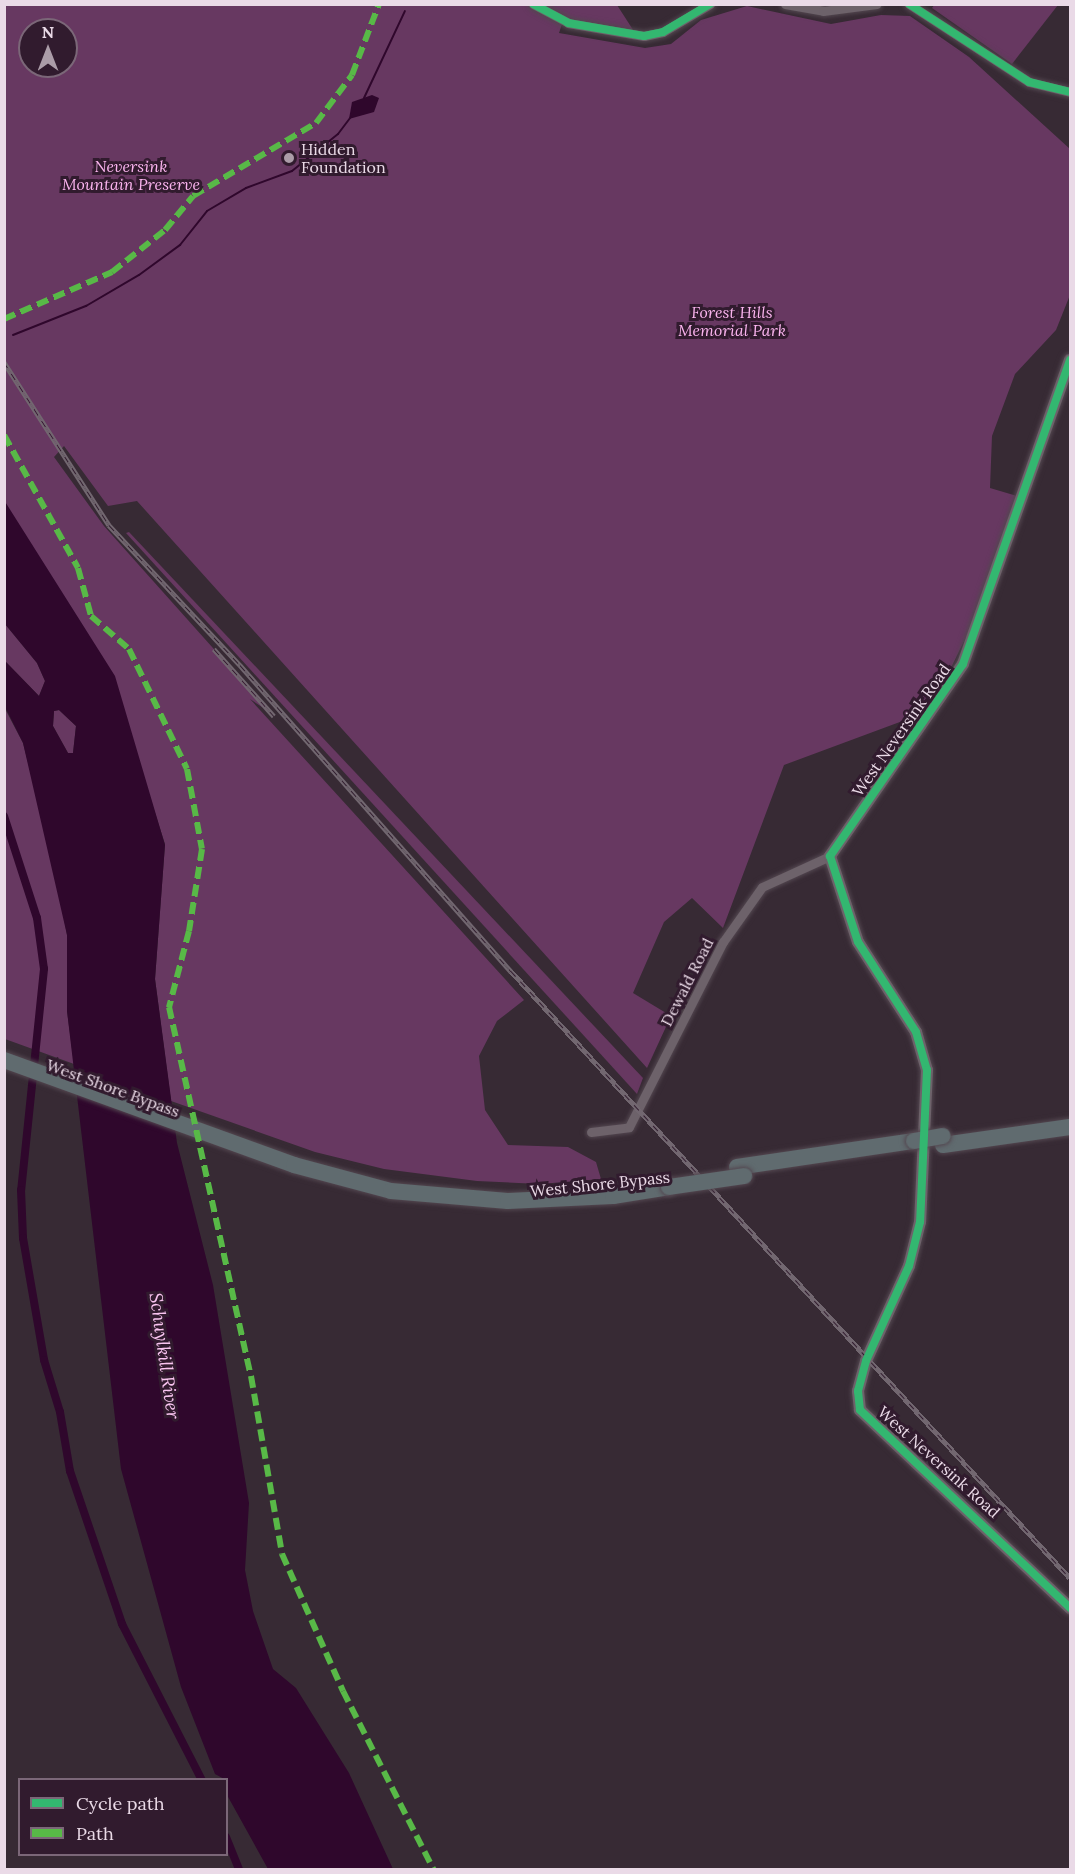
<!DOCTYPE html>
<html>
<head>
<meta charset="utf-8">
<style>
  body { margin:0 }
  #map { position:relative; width:1075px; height:1874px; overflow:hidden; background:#372a34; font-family:Lora,serif }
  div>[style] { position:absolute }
  .green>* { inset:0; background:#673861 }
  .water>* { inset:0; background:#2f072c }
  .stream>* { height:2px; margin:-1px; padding:0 1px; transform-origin:1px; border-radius:1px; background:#2f072c }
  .canal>* { height:8px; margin:-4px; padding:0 4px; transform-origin:4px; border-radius:4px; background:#2f072c }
  .roads { filter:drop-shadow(0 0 2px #534750) drop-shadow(0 0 2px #534750) }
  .minor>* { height:9px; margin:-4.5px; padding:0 4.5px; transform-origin:4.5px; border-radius:4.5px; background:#6d626a }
  .tertiary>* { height:12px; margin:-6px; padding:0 6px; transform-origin:6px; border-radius:6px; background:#6d626a }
  .motorway>* { height:16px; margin:-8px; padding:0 8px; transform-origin:8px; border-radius:8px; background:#606b6f }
  .rail>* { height:4.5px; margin-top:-2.25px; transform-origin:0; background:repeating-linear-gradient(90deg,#311b2e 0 7px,#726770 0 14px); box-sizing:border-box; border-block:2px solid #726770 }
  .bridges { filter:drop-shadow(0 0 2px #534750) drop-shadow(0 0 2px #534750) }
  .motorway-bridge>* { height:16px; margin:-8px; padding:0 8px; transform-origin:8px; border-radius:8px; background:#606b6f }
  .quiet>* { height:6px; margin-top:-3px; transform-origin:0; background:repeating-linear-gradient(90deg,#58b947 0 12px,transparent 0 18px) }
  .cycleway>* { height:8px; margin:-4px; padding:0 4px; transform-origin:4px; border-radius:4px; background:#33b770 }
  .dots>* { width:16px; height:16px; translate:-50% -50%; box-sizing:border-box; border:3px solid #311b2e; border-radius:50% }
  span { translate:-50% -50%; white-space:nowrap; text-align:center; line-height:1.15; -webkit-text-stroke:6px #311b2e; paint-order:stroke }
  .poi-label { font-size:16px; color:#eadae7 }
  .left { translate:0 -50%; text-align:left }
  .park-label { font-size:16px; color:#fbb4ef; font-style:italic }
  .street-label { font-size:16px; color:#eadae7 }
  .water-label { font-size:18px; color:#f9c4f0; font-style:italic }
  .frame { position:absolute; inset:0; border:6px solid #eadae7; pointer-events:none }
  .legend { position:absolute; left:18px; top:1778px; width:210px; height:78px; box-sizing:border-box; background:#311b2e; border:2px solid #7b6778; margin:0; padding:8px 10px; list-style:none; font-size:18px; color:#eadae7 }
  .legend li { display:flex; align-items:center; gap:12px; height:30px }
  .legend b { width:30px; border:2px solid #7b6778 }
  .north { position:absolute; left:18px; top:18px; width:60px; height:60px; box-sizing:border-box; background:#311b2e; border:2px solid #7b6778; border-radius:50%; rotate:0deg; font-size:16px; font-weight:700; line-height:24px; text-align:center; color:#eadae7 }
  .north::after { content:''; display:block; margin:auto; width:21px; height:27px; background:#ab9ca8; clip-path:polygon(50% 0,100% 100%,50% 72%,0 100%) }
</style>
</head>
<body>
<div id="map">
  <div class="green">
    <i style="clip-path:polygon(935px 4px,1058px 4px,1058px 5px,1012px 64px,932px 8px)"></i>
    <i style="clip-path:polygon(evenodd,5px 5px,617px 5px,637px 36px,563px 21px,559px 33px,645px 48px,671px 44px,701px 20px,747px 6px,831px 24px,881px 15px,910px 16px,969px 57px,1070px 149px,1070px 295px,1056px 330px,1015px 374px,992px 436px,990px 488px,1017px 496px,971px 627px,948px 674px,916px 716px,784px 765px,723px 928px,692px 898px,664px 922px,633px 993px,671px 1016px,647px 1068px,137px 501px,108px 506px,64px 446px,54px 457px,104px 526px,271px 713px,250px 699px,524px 1000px,497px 1021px,479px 1056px,485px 1110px,508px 1145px,568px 1147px,596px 1162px,601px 1179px,540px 1184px,477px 1181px,384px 1169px,315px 1152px,171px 1101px,155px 979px,165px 844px,148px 791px,5px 542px,5px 5px,30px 30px,66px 30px,66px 66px,30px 66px,30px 30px)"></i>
    <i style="clip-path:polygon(129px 532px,643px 1078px,637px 1094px,126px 533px)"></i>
    <i style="clip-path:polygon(5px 624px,37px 663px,45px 681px,39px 696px,5px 661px)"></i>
    <i style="clip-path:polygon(4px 707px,23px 743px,55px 868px,67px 935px,67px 1011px,74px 1064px,5px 1039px)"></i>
    <i style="clip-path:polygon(59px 710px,76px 726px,73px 753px,68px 753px,53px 726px,54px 711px)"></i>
  </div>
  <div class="water">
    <i style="clip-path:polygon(372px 95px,379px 98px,374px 112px,349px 119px,352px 102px)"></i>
    <i style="clip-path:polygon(evenodd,4px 500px,115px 676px,165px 845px,155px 979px,177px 1143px,213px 1285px,249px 1503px,245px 1570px,253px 1611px,273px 1669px,296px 1688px,349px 1773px,393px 1869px,268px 1869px,227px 1795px,226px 1780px,215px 1774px,181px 1687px,121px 1469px,67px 1011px,67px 935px,23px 743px,5px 707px,5px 661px,39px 696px,45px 681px,37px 663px,5px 624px,4px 500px,59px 710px,76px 726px,73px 753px,68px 753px,53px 726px,54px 711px,59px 710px)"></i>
  </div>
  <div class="stream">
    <i style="left:364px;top:98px;width:96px;rotate:-64.8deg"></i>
    <i style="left:13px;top:335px;width:79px;rotate:-21.7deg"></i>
    <i style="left:86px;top:306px;width:61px;rotate:-30.3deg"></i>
    <i style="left:139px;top:275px;width:51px;rotate:-36.2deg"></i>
    <i style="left:180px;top:245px;width:43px;rotate:-51.5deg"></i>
    <i style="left:207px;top:211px;width:45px;rotate:-30.5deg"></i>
    <i style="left:246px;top:188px;width:49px;rotate:-20.3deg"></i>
    <i style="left:292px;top:171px;width:59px;rotate:-38.8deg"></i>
    <i style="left:338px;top:134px;width:21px;rotate:-53deg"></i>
  </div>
  <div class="canal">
    <i style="left:4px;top:816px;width:107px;rotate:72.1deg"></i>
    <i style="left:37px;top:918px;width:51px;rotate:82.2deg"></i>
    <i style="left:44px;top:969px;width:222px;rotate:95.9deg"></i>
    <i style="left:21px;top:1190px;width:48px;rotate:87.6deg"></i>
    <i style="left:23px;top:1238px;width:124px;rotate:80.2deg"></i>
    <i style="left:44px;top:1360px;width:54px;rotate:72.9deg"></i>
    <i style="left:60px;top:1412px;width:60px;rotate:80.4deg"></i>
    <i style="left:70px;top:1471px;width:162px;rotate:71.2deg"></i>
    <i style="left:122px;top:1624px;width:175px;rotate:62.9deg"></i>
    <i style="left:226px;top:1837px;width:35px;rotate:68deg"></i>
  </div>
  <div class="roads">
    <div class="minor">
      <i style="left:533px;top:4px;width:40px;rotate:28deg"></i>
      <i style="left:568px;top:23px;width:77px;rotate:9.7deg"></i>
      <i style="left:644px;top:36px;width:19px;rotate:-12deg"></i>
      <i style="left:663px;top:32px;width:55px;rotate:-30.8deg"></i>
      <i style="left:785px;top:4px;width:39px;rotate:10deg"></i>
      <i style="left:823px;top:11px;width:54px;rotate:-7.4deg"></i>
      <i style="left:909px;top:4px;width:143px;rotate:33deg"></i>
      <i style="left:1029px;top:82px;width:42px;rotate:13.7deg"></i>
      <i style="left:591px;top:1132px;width:38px;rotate:-7deg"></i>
      <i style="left:629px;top:1127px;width:208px;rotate:-63.1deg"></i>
      <i style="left:723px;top:942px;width:67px;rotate:-54.7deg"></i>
      <i style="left:762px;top:887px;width:75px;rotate:-24.5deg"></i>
    </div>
    <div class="tertiary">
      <i style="left:1070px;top:360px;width:322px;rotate:109.4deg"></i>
      <i style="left:963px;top:664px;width:234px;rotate:124.7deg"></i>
      <i style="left:830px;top:856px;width:90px;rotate:72deg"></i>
      <i style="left:858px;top:942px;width:107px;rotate:57.2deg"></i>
      <i style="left:916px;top:1032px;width:40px;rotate:74deg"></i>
      <i style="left:927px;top:1070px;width:152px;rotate:92.6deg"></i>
      <i style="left:920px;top:1222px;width:45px;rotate:104deg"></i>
      <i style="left:909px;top:1266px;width:104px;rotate:114.4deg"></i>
      <i style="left:866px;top:1361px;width:31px;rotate:105deg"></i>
      <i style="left:858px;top:1391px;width:19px;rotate:84deg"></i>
      <i style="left:860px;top:1410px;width:289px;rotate:43.3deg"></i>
    </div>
    <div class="motorway">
      <i style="left:4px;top:1060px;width:308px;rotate:19.9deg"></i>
      <i style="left:294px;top:1165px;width:100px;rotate:15deg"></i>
      <i style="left:391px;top:1191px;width:117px;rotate:4.9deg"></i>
      <i style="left:508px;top:1201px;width:105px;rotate:-2.7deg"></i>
      <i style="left:613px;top:1196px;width:57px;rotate:-9.1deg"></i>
      <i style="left:943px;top:1145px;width:128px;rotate:-8.1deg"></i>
      <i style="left:737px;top:1167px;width:179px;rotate:-8.4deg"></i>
    </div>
  </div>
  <div class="rail">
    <i style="left:4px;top:362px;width:194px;rotate:57.2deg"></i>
    <i style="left:109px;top:525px;width:192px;rotate:46.9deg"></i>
    <i style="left:240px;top:665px;width:409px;rotate:48.5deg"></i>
    <i style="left:511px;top:971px;width:825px;rotate:47.36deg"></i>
    <i style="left:214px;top:649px;width:90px;rotate:48.2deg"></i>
  </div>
  <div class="bridges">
    <div class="motorway-bridge">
      <i style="left:914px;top:1141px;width:29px;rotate:-10deg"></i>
      <i style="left:669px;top:1187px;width:76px;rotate:-8.3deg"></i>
    </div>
  </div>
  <div class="quiet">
    <i style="left:4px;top:319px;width:118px;rotate:-23.5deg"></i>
    <i style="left:112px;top:272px;width:68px;rotate:-38.4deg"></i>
    <i style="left:165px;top:230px;width:44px;rotate:-50.5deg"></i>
    <i style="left:193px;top:196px;width:143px;rotate:-30.7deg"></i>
    <i style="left:316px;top:123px;width:60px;rotate:-53.1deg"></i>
    <i style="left:352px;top:75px;width:76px;rotate:-69.2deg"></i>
    <i style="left:4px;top:435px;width:152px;rotate:60.9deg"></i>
    <i style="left:78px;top:568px;width:50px;rotate:74.8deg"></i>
    <i style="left:91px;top:616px;width:50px;rotate:41deg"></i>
    <i style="left:129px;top:649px;width:133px;rotate:64.2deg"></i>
    <i style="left:187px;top:769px;width:81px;rotate:79.4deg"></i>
    <i style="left:202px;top:849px;width:83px;rotate:99deg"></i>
    <i style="left:189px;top:931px;width:79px;rotate:104.7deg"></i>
    <i style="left:169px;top:1007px;width:378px;rotate:77.5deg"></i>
    <i style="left:251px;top:1376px;width:181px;rotate:80.1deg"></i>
    <i style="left:282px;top:1554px;width:150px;rotate:66deg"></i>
    <i style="left:343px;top:1691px;width:201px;rotate:63.1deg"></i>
  </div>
  <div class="cycleway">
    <i style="left:533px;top:4px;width:40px;rotate:28deg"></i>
    <i style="left:568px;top:23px;width:77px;rotate:9.7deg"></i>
    <i style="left:644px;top:36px;width:19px;rotate:-12deg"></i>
    <i style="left:663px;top:32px;width:55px;rotate:-30.8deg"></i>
    <i style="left:909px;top:4px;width:143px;rotate:33deg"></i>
    <i style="left:1029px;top:82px;width:42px;rotate:13.7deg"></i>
    <i style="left:1070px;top:360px;width:322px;rotate:109.4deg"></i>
    <i style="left:963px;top:664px;width:234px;rotate:124.7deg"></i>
    <i style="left:830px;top:856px;width:90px;rotate:72deg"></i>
    <i style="left:858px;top:942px;width:107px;rotate:57.2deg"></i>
    <i style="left:916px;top:1032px;width:40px;rotate:74deg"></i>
    <i style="left:927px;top:1070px;width:152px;rotate:92.6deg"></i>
    <i style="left:920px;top:1222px;width:45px;rotate:104deg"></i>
    <i style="left:909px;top:1266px;width:104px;rotate:114.4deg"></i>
    <i style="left:866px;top:1361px;width:31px;rotate:105deg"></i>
    <i style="left:858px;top:1391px;width:19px;rotate:84deg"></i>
    <i style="left:860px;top:1410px;width:289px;rotate:43.3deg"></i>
  </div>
  <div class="dots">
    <i style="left:289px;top:158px;background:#ab9ca8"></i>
  </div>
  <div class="poi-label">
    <span class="left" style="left:301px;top:158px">Hidden<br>Foundation</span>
  </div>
  <div class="park-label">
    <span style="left:131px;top:175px">Neversink<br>Mountain Preserve</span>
    <span style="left:732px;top:321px">Forest Hills<br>Memorial Park</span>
  </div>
  <div class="street-label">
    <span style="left:901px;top:730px;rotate:-55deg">West Neversink Road</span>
    <span style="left:687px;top:982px;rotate:-63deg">Dewald Road</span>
    <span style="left:113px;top:1088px;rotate:20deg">West Shore Bypass</span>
    <span style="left:600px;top:1184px;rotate:-6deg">West Shore Bypass</span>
    <span style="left:939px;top:1462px;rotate:42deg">West Neversink Road</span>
  </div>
  <div class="water-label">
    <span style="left:164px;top:1356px;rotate:82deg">Schuylkill River</span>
  </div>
  <div class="frame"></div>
  <ul class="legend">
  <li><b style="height:8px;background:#33b770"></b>Cycle path</li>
  <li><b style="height:8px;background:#58b947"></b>Path</li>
  </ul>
  <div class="north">N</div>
</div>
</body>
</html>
